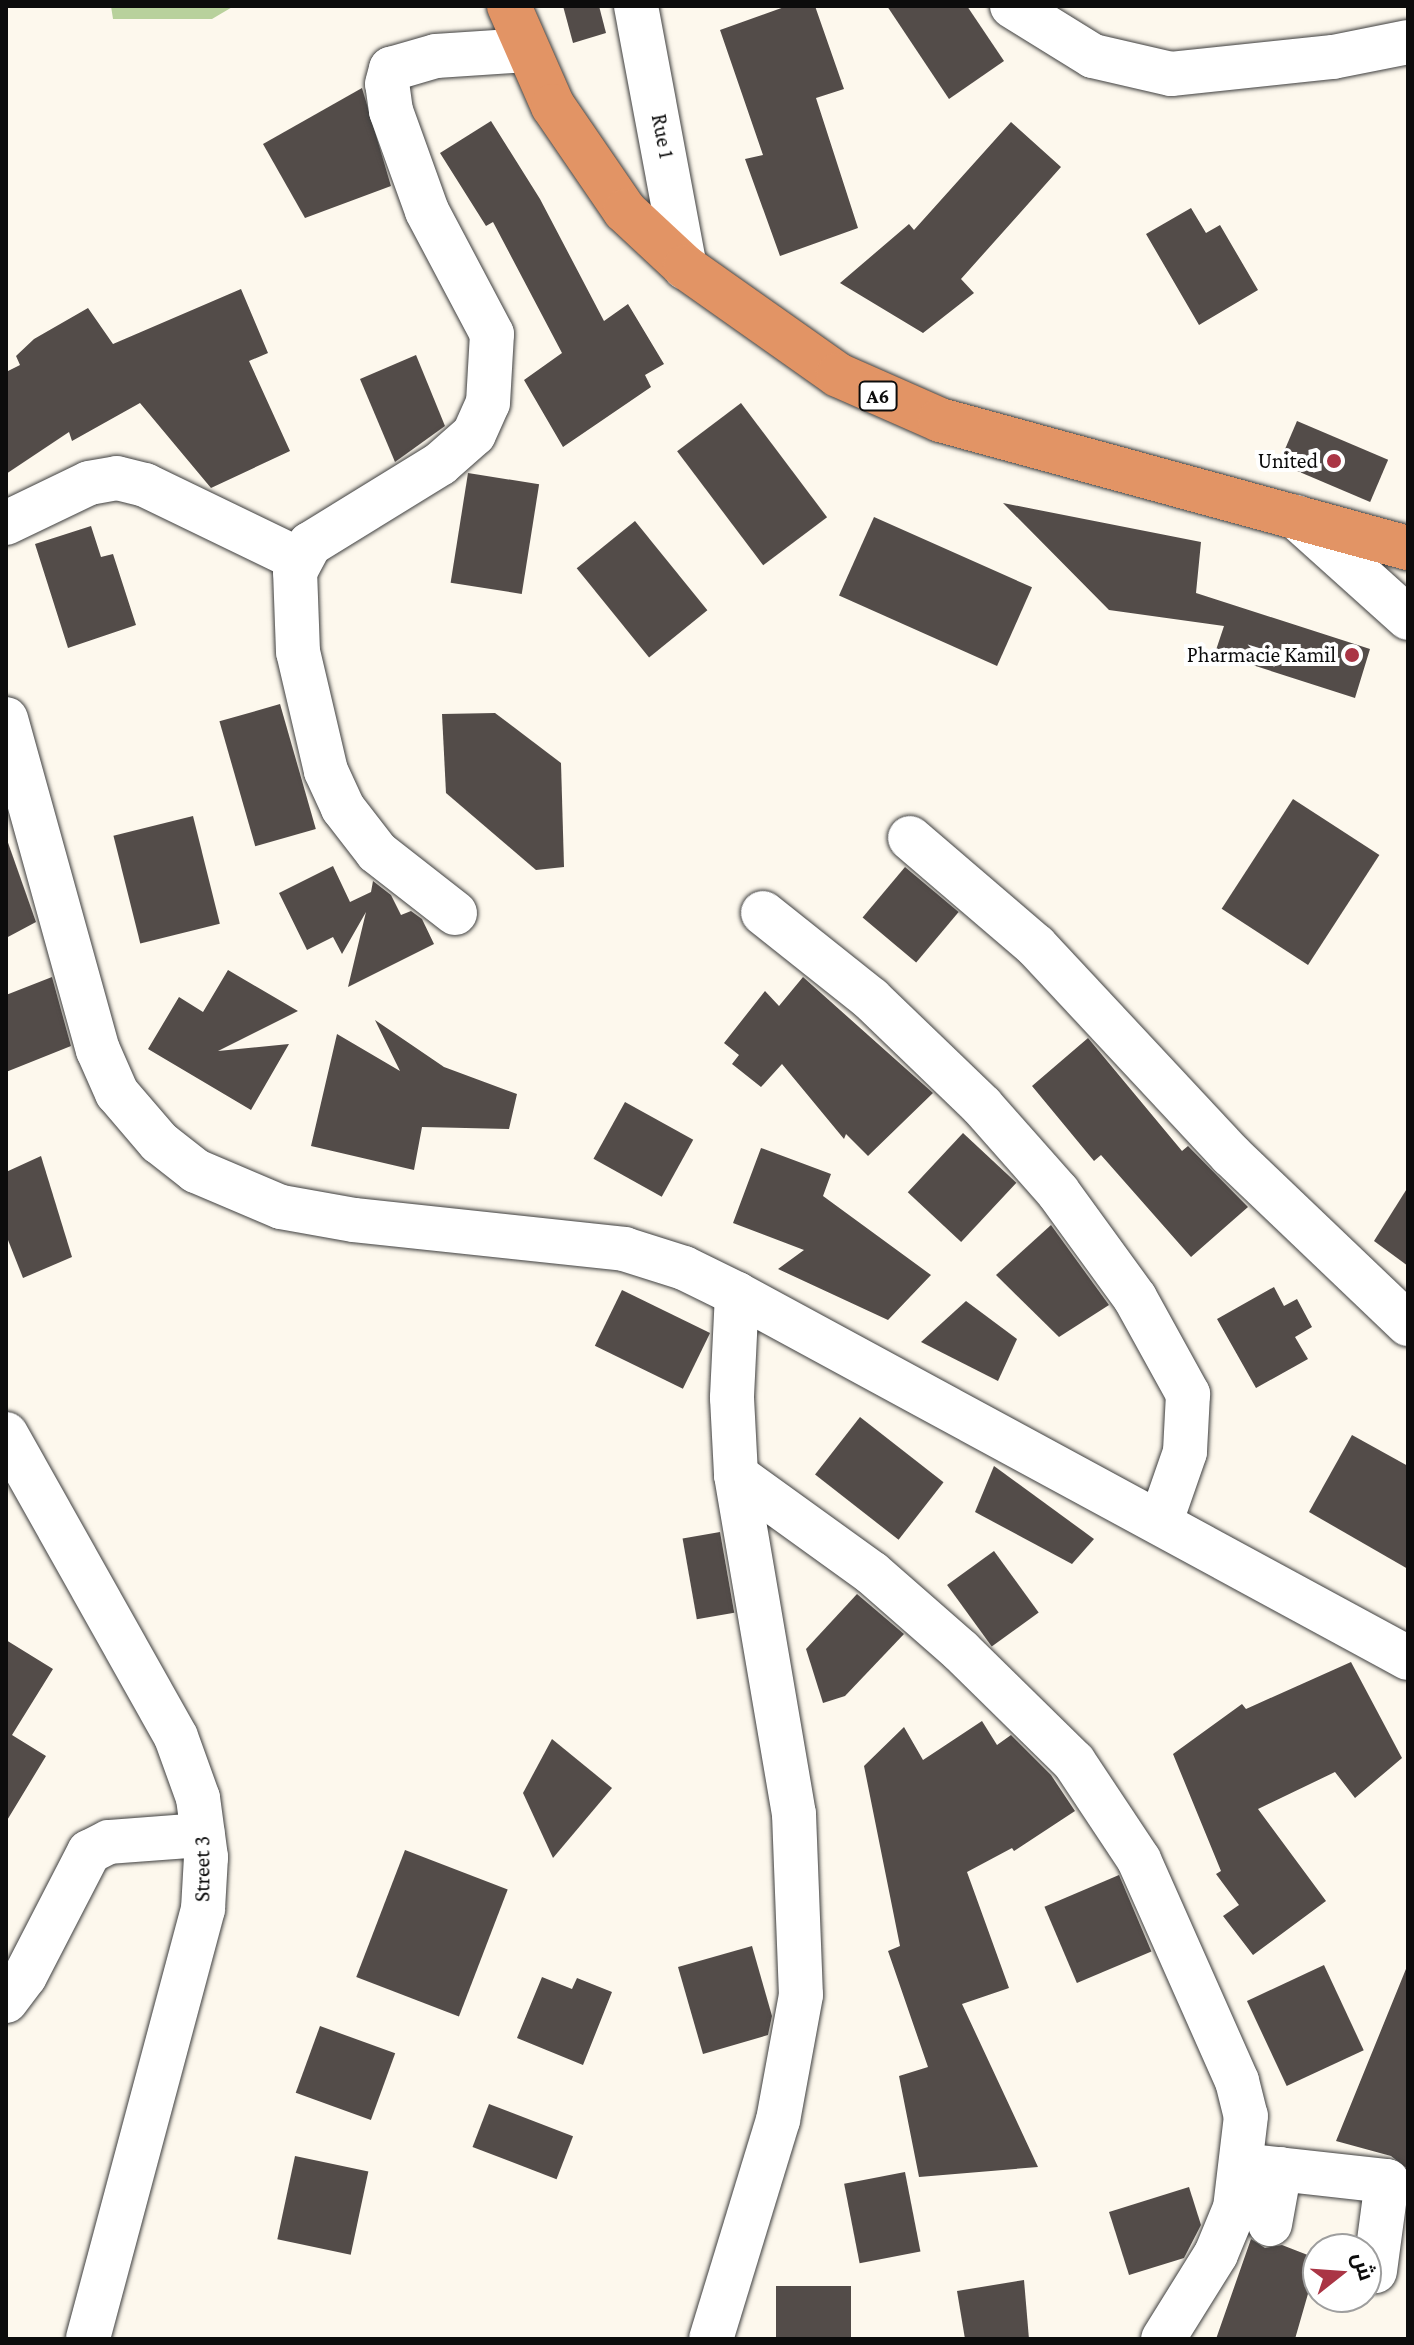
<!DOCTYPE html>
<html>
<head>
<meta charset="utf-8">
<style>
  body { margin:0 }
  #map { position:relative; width:1414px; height:2345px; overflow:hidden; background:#fdf8ed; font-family:"Crimson Pro",Cairo,serif }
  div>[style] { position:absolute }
  .forest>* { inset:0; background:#b8d19c }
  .building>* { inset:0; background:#534c49; transform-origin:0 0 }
  .roads { filter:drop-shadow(0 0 2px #3f3f3f) drop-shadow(0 0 2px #3f3f3f) }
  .minor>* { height:44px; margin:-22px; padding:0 22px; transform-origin:22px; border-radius:22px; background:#fff }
  .highway>* { height:44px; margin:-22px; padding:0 22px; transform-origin:22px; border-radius:22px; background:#e29465 }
  .dots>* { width:22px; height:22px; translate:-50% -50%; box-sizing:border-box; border:4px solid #fff; border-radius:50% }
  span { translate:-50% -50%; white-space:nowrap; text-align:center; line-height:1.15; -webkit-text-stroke:8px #fff; paint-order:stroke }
  .shield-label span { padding:2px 6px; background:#fff; border:2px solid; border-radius:6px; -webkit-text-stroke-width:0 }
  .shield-label { font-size:20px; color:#0c0c0c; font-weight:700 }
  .street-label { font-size:22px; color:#0c0c0c }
  .poi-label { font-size:22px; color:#0c0c0c }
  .right { translate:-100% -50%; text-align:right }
  .frame { position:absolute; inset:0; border:8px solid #0c0c0c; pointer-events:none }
  .north { position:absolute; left:1302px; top:2233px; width:80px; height:80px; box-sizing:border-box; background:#fff; border:2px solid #9e9e9e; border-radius:50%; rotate:73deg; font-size:22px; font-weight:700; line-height:32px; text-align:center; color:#0c0c0c }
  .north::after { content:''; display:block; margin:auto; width:28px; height:36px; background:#aa3545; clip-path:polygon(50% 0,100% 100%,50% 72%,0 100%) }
</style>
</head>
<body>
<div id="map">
  <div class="forest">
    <i style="clip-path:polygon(111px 6px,234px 6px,212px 19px,113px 19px)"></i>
  </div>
  <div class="building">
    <i style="clip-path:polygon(563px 6px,599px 6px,606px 33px,573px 43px)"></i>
    <i style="clip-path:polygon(787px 6px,815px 6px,844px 89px,816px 98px,858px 228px,780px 256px,745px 159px,763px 155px,720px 30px)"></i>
    <i style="clip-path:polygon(887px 6px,967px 6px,1004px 61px,949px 99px)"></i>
    <i style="clip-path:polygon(362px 88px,391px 186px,305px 218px,263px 144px)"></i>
    <i style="clip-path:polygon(491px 121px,540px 199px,604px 321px,628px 304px,664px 364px,645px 375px,651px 387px,563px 447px,524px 380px,562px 353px,493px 222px,486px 226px,440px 153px)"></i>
    <i style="clip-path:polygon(1011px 122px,1061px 167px,961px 279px,974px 293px,923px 333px,840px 283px,909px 224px,914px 230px)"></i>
    <i style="clip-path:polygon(1191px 208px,1206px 233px,1220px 225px,1258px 290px,1199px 325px,1146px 234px)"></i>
    <i style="clip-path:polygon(241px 289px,268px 353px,249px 361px,290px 451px,211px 488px,140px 403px,72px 441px,69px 432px,6px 474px,6px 372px,20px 365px,16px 356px,34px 339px,88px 308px,113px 344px)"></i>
    <i style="clip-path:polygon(416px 355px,445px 426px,395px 462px,360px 379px)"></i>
    <i style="left:741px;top:403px;width:143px;height:80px;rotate:53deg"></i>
    <i style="left:1297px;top:421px;width:99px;height:46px;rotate:23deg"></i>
    <i style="left:468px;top:473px;width:72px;height:111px;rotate:9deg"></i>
    <i style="clip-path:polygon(1003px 503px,1201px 542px,1196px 593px,1370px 649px,1355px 698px,1215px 653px,1224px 626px,1109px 610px)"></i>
    <i style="left:874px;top:517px;width:173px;height:86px;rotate:24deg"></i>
    <i style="left:635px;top:521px;width:115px;height:75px;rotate:51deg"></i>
    <i style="clip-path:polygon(91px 526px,101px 557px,113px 554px,136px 625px,68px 648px,35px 544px)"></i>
    <i style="left:280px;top:704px;width:130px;height:63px;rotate:74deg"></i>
    <i style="clip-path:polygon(495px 713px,561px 763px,564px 867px,536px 870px,446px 793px,442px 714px)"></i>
    <i style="left:1293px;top:799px;width:103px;height:131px;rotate:33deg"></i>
    <i style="left:193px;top:816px;width:111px;height:82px;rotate:76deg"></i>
    <i style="clip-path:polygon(6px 837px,36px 922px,6px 938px)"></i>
    <i style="clip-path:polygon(333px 866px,350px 902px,371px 892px,373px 881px,391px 895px,401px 915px,411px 911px,422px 919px,434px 944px,348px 987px,366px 912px,342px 954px,333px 937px,307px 950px,279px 893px)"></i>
    <i style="left:905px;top:867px;width:70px;height:66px;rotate:40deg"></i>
    <i style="clip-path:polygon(228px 970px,298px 1011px,218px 1051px,289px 1044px,251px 1110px,148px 1049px,179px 997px,203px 1012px)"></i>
    <i style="clip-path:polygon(52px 977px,71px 1046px,6px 1072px,6px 995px)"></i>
    <i style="clip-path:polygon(803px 977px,933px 1093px,868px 1156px,846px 1134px,844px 1139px,782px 1064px,761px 1087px,732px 1064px,739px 1055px,724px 1043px,765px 991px,779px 1006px)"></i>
    <i style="clip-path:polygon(375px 1020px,444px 1067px,517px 1094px,509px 1129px,422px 1127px,414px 1170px,311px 1146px,337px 1034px,400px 1071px)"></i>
    <i style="clip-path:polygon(1088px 1038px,1182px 1151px,1188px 1146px,1248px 1207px,1191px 1257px,1101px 1155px,1094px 1161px,1032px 1086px)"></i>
    <i style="left:625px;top:1102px;width:78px;height:65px;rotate:29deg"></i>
    <i style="left:963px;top:1133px;width:73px;height:81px;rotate:43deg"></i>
    <i style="clip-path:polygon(761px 1148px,831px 1174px,823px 1196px,931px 1275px,888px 1320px,778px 1269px,804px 1250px,733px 1223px)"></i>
    <i style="clip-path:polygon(41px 1156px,72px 1257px,23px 1278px,6px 1235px,6px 1172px)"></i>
    <i style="clip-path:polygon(1408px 1187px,1408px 1266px,1374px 1241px)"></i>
    <i style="clip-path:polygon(1051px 1225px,1109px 1305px,1059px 1337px,996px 1275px)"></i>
    <i style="clip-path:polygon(1274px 1287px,1284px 1306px,1297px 1299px,1312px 1327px,1295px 1337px,1308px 1359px,1256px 1388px,1217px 1319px)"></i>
    <i style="left:622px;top:1290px;width:98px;height:62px;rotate:26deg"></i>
    <i style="clip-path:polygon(966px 1301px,1017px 1339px,998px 1381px,921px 1342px)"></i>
    <i style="left:860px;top:1417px;width:106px;height:73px;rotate:38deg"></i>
    <i style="clip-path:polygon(1352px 1435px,1408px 1466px,1408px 1569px,1309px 1512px)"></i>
    <i style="clip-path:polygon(994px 1466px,1094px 1539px,1072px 1564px,975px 1512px)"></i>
    <i style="left:720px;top:1532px;width:82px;height:38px;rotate:80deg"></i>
    <i style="left:994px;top:1551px;width:76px;height:58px;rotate:54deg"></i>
    <i style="clip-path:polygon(857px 1594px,904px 1634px,845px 1696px,823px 1703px,806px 1649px)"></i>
    <i style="clip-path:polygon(6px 1640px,53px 1669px,12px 1735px,46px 1756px,6px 1822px)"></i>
    <i style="clip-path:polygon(1351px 1662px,1402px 1758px,1355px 1798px,1335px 1772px,1258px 1809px,1326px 1901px,1253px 1955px,1223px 1916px,1239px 1905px,1216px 1874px,1221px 1871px,1173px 1754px,1242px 1704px,1246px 1709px)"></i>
    <i style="clip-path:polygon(982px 1721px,997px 1745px,1011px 1735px,1051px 1775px,1075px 1811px,1014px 1851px,1012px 1848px,967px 1872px,1009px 1988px,962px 2004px,1038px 2167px,919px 2177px,899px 2076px,928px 2067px,888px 1951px,900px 1946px,864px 1766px,904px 1727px,923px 1760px)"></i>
    <i style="clip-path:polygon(552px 1739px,612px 1788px,553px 1858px,523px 1793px)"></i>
    <i style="left:405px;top:1850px;width:110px;height:136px;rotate:21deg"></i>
    <i style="left:1119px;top:1875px;width:83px;height:81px;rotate:67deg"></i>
    <i style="clip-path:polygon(752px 1946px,772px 2016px,768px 2035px,703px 2054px,678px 1967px)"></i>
    <i style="clip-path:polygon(1408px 1964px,1408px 2169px,1391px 2156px,1336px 2141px)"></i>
    <i style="left:1324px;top:1965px;width:94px;height:85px;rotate:65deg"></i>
    <i style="clip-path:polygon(542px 1977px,572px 1989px,577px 1978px,612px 1992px,583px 2065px,517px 2038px)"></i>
    <i style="left:320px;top:2026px;width:80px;height:71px;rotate:20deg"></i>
    <i style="left:489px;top:2104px;width:90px;height:46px;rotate:21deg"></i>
    <i style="left:295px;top:2156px;width:75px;height:85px;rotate:12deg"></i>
    <i style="left:905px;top:2172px;width:81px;height:62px;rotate:79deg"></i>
    <i style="clip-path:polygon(1189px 2187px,1201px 2225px,1184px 2258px,1129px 2275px,1109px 2212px)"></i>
    <i style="clip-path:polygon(1251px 2239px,1265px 2248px,1282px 2245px,1318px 2259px,1295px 2339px,1216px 2339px)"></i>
    <i style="clip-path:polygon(1024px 2280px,1029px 2339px,965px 2339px,957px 2291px)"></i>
    <i style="left:776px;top:2286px;width:75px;height:53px"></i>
  </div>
  <div class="roads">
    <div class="minor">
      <i style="left:636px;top:6px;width:266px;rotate:79.4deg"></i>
      <i style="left:1012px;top:6px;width:95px;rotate:31.7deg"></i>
      <i style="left:1093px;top:56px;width:80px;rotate:13deg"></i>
      <i style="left:1171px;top:74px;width:163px;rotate:-6deg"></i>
      <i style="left:1333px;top:57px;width:76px;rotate:-11.3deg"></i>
      <i style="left:1296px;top:517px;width:151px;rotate:42deg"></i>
      <i style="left:6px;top:523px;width:92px;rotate:-25.7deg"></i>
      <i style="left:89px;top:483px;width:28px;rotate:-10deg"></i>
      <i style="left:117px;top:478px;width:29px;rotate:14deg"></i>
      <i style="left:145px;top:485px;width:170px;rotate:25.8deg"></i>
      <i style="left:6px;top:719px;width:344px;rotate:74.5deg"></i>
      <i style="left:98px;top:1050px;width:47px;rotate:66.2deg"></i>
      <i style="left:117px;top:1093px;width:65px;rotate:49.4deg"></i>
      <i style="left:159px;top:1142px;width:47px;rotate:38.1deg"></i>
      <i style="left:196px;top:1171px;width:92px;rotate:23deg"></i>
      <i style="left:281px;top:1207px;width:74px;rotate:10.1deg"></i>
      <i style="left:354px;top:1220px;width:272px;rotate:6.1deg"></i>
      <i style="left:624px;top:1249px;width:63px;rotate:17.6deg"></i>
      <i style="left:684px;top:1268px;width:59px;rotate:26.1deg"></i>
      <i style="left:737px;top:1294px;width:104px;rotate:92.8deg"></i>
      <i style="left:732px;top:1398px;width:77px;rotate:87deg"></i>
      <i style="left:736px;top:1475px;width:344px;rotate:80.3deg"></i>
      <i style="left:794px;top:1814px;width:181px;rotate:87.8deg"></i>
      <i style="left:801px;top:1995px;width:127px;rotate:100.4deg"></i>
      <i style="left:778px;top:2120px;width:229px;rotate:107deg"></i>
      <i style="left:910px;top:838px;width:166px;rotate:40.6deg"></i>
      <i style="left:1036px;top:946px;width:286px;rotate:47deg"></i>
      <i style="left:1231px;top:1155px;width:245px;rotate:43.7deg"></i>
      <i style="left:455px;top:913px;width:99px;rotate:-142deg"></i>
      <i style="left:377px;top:852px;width:56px;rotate:-127.7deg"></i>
      <i style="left:343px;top:808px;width:41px;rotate:-114.7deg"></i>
      <i style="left:326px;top:771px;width:122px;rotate:-103.2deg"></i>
      <i style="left:298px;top:652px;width:80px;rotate:-92.1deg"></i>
      <i style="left:295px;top:572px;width:32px;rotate:-62deg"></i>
      <i style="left:310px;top:544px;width:153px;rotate:-31.6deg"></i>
      <i style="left:440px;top:464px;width:45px;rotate:-41.4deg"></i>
      <i style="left:474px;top:434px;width:34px;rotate:-66deg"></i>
      <i style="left:488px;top:403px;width:69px;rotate:-86.7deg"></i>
      <i style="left:492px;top:334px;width:139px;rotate:-117.9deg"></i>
      <i style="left:427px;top:211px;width:106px;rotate:-109.8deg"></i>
      <i style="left:391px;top:111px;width:27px;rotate:-98deg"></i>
      <i style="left:387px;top:84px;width:16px;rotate:-75deg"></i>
      <i style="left:391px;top:69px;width:47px;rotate:-16.1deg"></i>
      <i style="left:436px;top:56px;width:91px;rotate:-3.8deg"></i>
      <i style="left:763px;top:913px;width:138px;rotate:38.5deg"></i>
      <i style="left:871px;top:999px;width:154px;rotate:43.9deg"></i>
      <i style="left:982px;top:1106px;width:115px;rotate:48.5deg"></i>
      <i style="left:1058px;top:1192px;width:131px;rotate:54deg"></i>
      <i style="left:1135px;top:1298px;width:110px;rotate:61.1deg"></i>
      <i style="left:1188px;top:1394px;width:58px;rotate:93deg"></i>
      <i style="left:1185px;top:1452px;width:73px;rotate:109.2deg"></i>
      <i style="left:737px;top:1294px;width:763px;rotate:28.48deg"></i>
      <i style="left:6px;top:1434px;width:347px;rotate:60.7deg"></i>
      <i style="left:176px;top:1737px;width:65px;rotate:70.2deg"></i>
      <i style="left:198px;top:1798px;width:60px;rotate:82.3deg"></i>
      <i style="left:206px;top:1857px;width:52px;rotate:93.3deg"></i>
      <i style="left:203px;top:1909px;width:445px;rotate:105deg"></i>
      <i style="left:736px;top:1475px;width:168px;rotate:35.8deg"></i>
      <i style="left:872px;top:1573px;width:118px;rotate:41.2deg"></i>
      <i style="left:961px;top:1651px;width:158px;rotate:44.5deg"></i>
      <i style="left:1074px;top:1762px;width:118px;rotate:56.4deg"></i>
      <i style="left:1139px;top:1860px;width:242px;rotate:66.1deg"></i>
      <i style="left:1237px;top:2081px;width:36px;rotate:76deg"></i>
      <i style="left:1246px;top:2116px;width:93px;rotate:96.8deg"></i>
      <i style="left:1235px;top:2208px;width:50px;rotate:112.4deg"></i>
      <i style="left:1216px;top:2254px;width:100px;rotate:121.9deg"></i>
      <i style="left:6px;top:2001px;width:31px;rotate:-53deg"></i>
      <i style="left:25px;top:1976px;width:140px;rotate:-62.7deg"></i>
      <i style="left:89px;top:1852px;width:22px;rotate:-27deg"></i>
      <i style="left:109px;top:1842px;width:94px;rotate:-4.3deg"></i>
      <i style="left:1242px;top:2165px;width:146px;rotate:6.3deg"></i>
      <i style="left:1387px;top:2181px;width:91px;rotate:97.6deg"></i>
      <i style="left:1270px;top:2224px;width:56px;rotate:-79.7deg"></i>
    </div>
    <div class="highway">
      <i style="left:509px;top:6px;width:109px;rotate:66.3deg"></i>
      <i style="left:553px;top:106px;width:127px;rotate:55.6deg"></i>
      <i style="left:625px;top:211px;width:82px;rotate:43deg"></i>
      <i style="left:685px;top:267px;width:187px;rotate:35.2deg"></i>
      <i style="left:838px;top:375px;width:111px;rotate:23.8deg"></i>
      <i style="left:940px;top:420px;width:485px;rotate:15.3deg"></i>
    </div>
  </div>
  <div class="dots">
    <i style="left:1334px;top:461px;background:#aa3545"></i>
    <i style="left:1352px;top:655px;background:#aa3545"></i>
  </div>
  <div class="shield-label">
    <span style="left:878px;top:396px">A6</span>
  </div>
  <div class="street-label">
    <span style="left:663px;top:136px;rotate:79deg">Rue 1</span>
    <span style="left:202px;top:1869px;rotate:-90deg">Street 3</span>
  </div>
  <div class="poi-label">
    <span class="right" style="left:1318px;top:461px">United</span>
    <span class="right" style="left:1336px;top:655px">Pharmacie Kamil</span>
  </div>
  <div class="frame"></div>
  <div class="north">ش</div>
</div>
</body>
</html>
